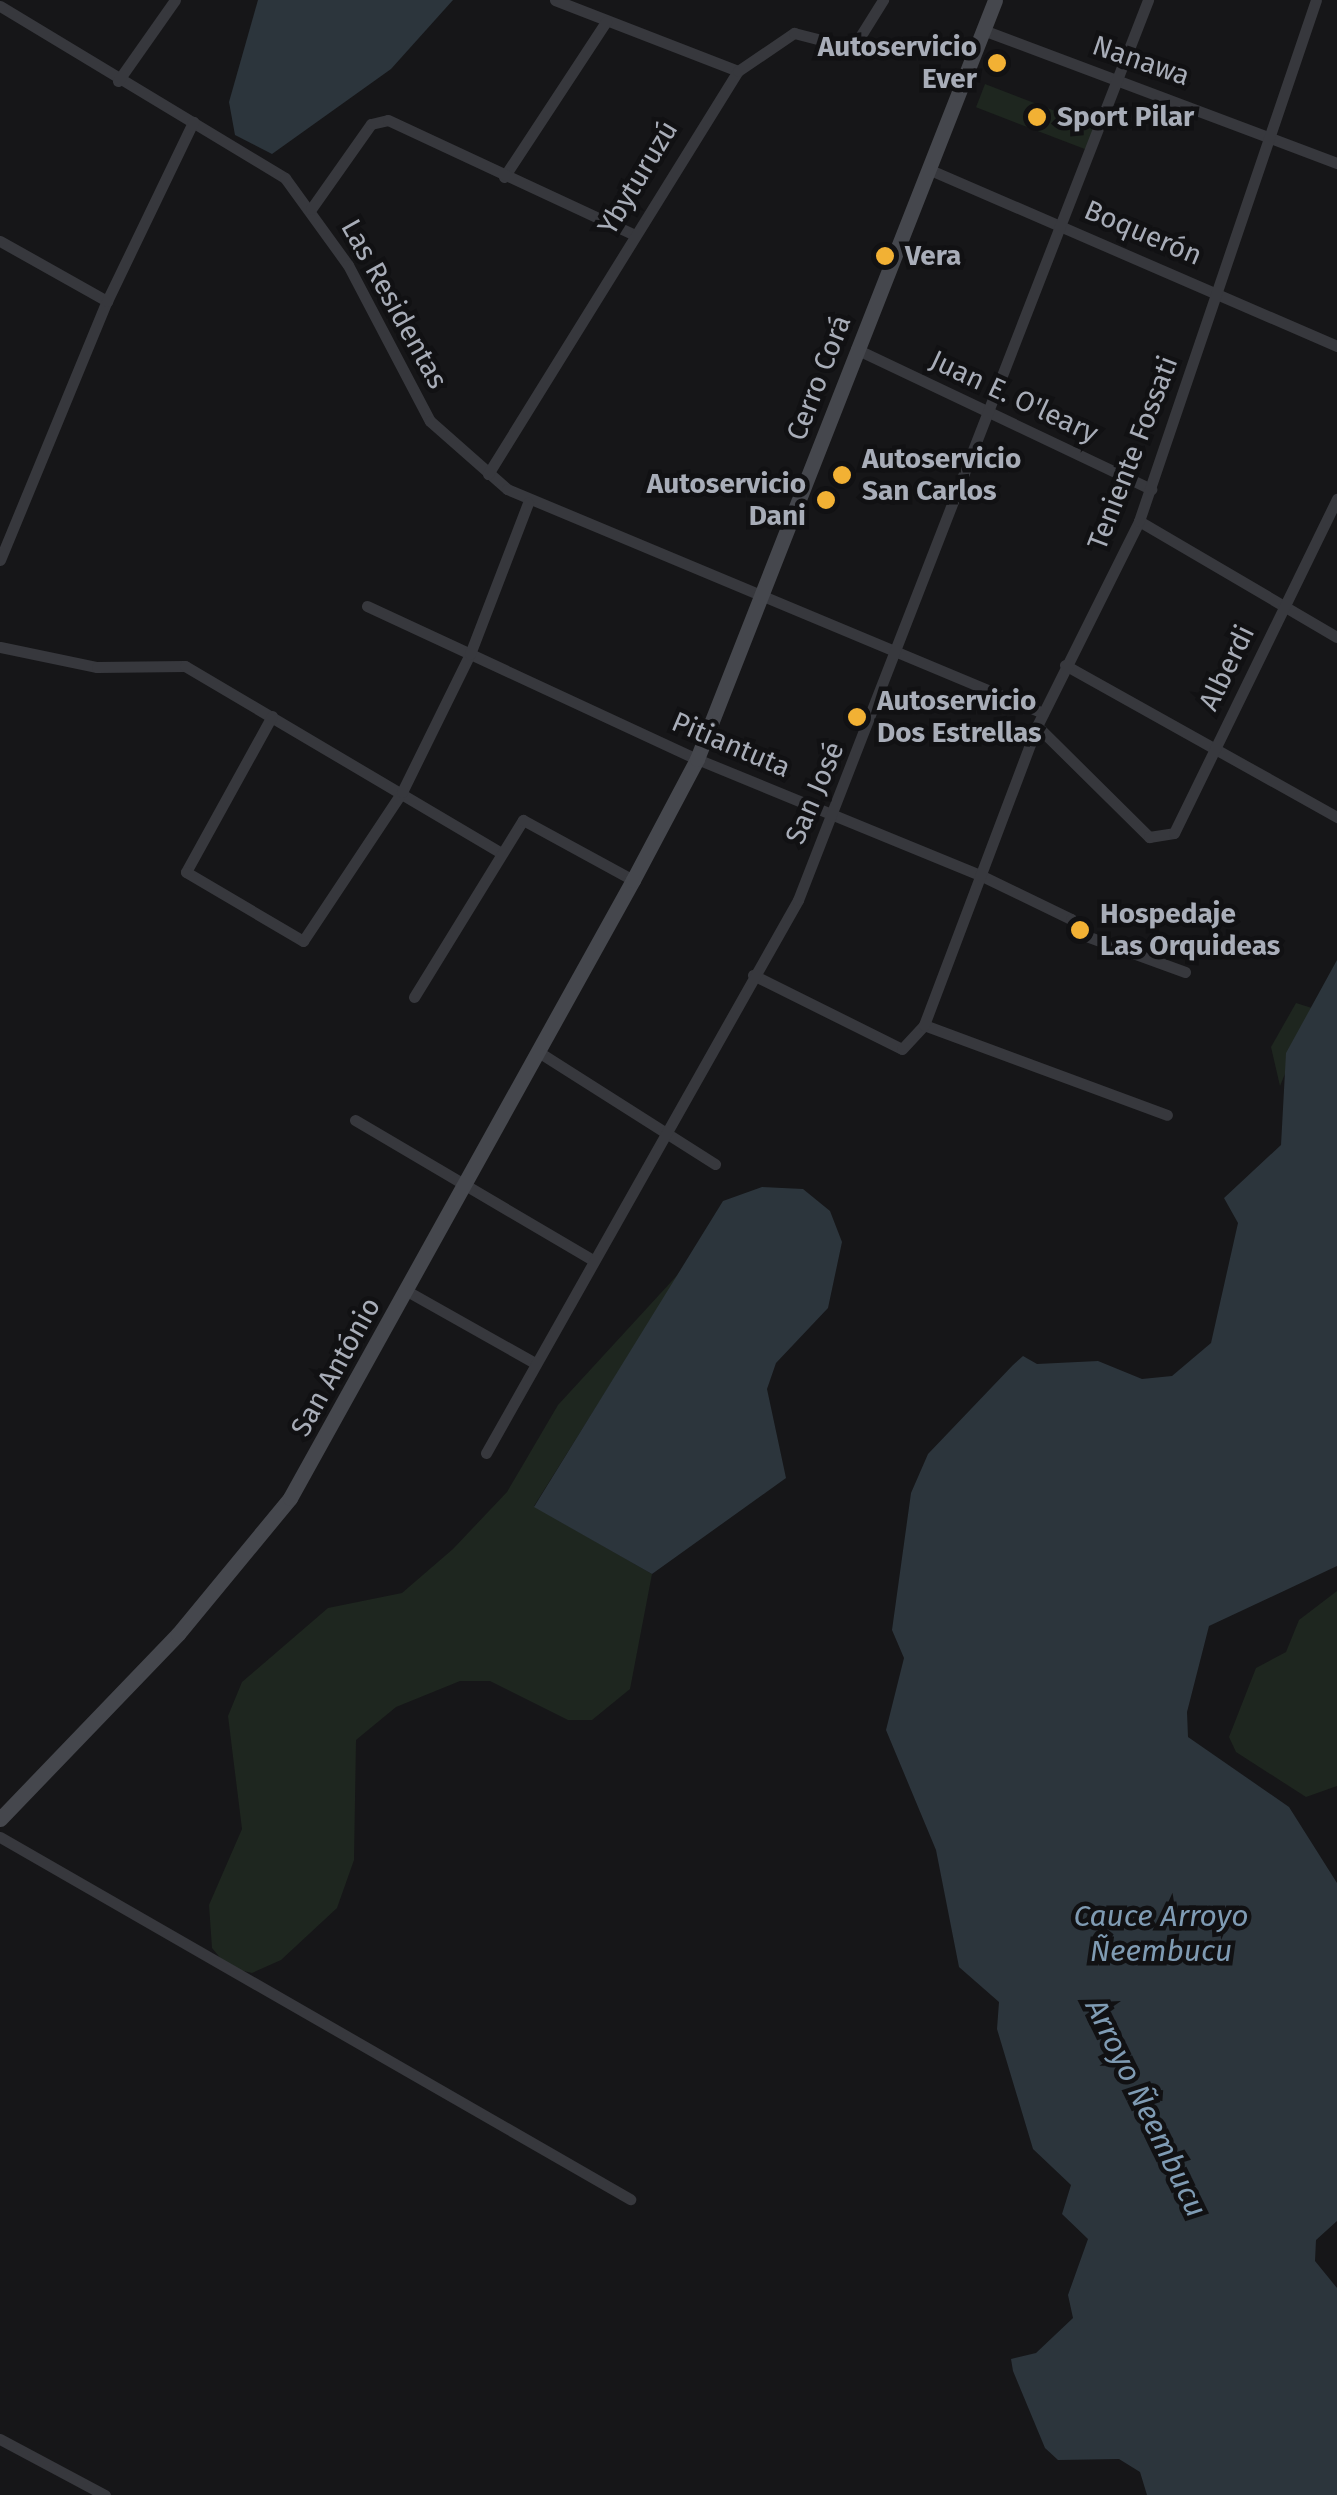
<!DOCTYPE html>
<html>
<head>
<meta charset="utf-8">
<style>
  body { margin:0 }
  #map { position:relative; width:1337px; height:2495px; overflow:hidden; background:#161618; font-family:"Fira Sans",sans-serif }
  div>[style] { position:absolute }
  .green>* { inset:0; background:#1e261f; transform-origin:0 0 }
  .water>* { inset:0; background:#2c353c }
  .street>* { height:11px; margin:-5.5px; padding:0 5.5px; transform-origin:5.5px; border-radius:5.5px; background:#37383d }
  .secondary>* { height:15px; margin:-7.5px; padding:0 7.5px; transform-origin:7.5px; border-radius:7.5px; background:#45474d }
  .dots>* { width:28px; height:28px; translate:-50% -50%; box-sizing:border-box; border:5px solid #111113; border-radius:50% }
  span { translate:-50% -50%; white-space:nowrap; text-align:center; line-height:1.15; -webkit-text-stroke:9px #111113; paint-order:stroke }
  .poi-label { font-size:28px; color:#a8adb8; font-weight:700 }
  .right { translate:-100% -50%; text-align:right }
  .left { translate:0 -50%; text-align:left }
  .street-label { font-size:28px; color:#a8adb8 }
  .water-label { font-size:30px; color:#7f9bb3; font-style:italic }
</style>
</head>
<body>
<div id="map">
  <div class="green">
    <i style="left:985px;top:84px;width:120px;height:25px;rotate:21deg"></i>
    <i style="clip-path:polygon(1296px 1003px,1312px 1008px,1280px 1086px,1271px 1047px)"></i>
    <i style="clip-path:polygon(682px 1270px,534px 1506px,652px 1574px,630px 1689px,592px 1720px,568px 1720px,490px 1681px,460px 1681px,396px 1707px,356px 1740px,354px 1860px,337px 1908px,281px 1960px,252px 1973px,228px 1967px,212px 1948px,209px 1905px,242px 1829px,228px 1716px,242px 1682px,328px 1608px,402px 1593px,453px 1549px,507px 1492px,558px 1405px)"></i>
    <i style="clip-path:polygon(1337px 1591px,1337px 1786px,1306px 1797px,1236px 1752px,1229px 1737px,1256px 1668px,1286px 1652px,1299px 1620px)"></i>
  </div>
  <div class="water">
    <i style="clip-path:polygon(258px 0,453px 0,391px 69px,272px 154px,235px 135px,229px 102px)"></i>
    <i style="clip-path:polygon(1337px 960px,1337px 1566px,1209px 1626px,1187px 1712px,1188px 1737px,1289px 1807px,1337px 1883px,1337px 2221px,1316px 2240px,1315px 2261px,1337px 2288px,1337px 2495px,1147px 2495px,1140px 2472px,1119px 2459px,1058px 2460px,1045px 2448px,1013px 2371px,1011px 2359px,1036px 2353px,1073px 2318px,1068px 2295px,1088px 2239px,1062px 2214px,1071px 2185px,1033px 2149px,997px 2029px,999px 2002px,959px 1967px,936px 1850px,886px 1730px,904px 1658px,892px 1630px,911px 1493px,928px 1454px,1013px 1365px,1023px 1356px,1037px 1364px,1098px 1361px,1142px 1379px,1172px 1376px,1211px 1343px,1238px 1223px,1224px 1198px,1281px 1145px,1286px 1053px)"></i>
    <i style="clip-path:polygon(762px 1187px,803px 1189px,830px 1211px,842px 1242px,828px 1308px,776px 1363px,767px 1389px,786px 1478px,652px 1574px,534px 1507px,723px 1201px)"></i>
  </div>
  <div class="street">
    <i style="left:555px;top:0;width:196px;rotate:21.2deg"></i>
    <i style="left:0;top:6px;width:333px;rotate:31.1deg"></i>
    <i style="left:285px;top:178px;width:107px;rotate:54.1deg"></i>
    <i style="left:348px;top:265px;width:176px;rotate:62.3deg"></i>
    <i style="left:430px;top:421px;width:103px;rotate:41.4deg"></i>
    <i style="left:507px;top:489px;width:581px;rotate:22.68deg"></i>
    <i style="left:983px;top:30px;width:378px;rotate:20.6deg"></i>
    <i style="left:118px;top:81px;width:99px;rotate:-54.9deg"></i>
    <i style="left:928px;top:169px;width:446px;rotate:23.4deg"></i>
    <i style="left:504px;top:177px;width:186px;rotate:-56.7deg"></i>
    <i style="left:311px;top:209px;width:104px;rotate:-54.8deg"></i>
    <i style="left:371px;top:124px;width:17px;rotate:-13deg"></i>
    <i style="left:388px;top:120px;width:270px;rotate:25deg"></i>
    <i style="left:0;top:241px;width:123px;rotate:29.3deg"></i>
    <i style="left:856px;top:349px;width:327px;rotate:25.4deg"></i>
    <i style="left:488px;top:474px;width:474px;rotate:-58.2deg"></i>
    <i style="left:738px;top:71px;width:68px;rotate:-34.2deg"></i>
    <i style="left:794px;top:33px;width:61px;rotate:14.3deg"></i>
    <i style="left:853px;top:48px;width:57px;rotate:-58deg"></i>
    <i style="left:1139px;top:521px;width:229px;rotate:30.4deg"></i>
    <i style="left:0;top:560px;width:280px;rotate:-67.6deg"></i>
    <i style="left:107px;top:301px;width:199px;rotate:-64.3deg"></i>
    <i style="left:367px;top:606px;width:364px;rotate:24.9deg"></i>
    <i style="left:697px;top:759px;width:306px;rotate:22.3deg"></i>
    <i style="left:980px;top:875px;width:101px;rotate:25.8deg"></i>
    <i style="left:1071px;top:919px;width:16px;rotate:63deg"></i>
    <i style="left:1078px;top:933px;width:114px;rotate:20deg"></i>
    <i style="left:0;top:647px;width:99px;rotate:11.7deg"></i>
    <i style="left:97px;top:667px;width:88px;rotate:-0.7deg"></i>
    <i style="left:185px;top:666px;width:366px;rotate:30.6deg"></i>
    <i style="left:1065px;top:665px;width:312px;rotate:29.2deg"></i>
    <i style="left:272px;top:716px;width:178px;rotate:118.9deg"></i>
    <i style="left:186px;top:872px;width:136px;rotate:30.5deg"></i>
    <i style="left:303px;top:941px;width:179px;rotate:-56.4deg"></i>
    <i style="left:402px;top:792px;width:154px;rotate:-63.8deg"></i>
    <i style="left:470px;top:654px;width:162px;rotate:-69deg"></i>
    <i style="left:1037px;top:726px;width:158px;rotate:44.7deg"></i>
    <i style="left:1149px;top:837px;width:25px;rotate:-9deg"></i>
    <i style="left:1174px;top:833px;width:372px;rotate:-64deg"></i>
    <i style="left:753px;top:975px;width:166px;rotate:26.4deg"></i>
    <i style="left:902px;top:1049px;width:33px;rotate:-47deg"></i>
    <i style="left:924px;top:1025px;width:259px;rotate:20.3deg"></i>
    <i style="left:414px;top:997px;width:208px;rotate:-58.4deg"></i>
    <i style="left:523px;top:820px;width:125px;rotate:28.6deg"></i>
    <i style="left:924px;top:1025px;width:320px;rotate:-69.3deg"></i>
    <i style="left:1037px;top:726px;width:229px;rotate:-63.5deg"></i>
    <i style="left:1139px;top:521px;width:550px;rotate:-71.24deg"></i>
    <i style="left:537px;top:1051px;width:211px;rotate:32.4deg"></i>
    <i style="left:355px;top:1120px;width:276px;rotate:30.5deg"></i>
    <i style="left:407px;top:1291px;width:147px;rotate:29.4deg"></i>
    <i style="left:486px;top:1453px;width:635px;rotate:-60.57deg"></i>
    <i style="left:798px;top:900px;width:966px;rotate:-68.75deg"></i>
    <i style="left:0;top:1837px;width:727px;rotate:29.88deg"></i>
    <i style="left:0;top:2439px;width:119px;rotate:28.1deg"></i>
  </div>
  <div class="secondary">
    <i style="left:0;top:1819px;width:257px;rotate:-46.1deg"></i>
    <i style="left:178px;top:1634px;width:176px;rotate:-50.5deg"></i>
    <i style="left:290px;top:1498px;width:707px;rotate:-60.97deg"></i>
    <i style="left:633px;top:880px;width:137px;rotate:-62.1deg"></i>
    <i style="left:697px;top:759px;width:815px;rotate:-68.56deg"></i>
  </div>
  <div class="dots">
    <i style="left:997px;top:63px;background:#f2b134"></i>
    <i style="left:1037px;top:117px;background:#f2b134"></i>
    <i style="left:885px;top:256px;background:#f2b134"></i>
    <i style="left:842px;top:475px;background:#f2b134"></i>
    <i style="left:826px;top:500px;background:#f2b134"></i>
    <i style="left:857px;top:717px;background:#f2b134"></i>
    <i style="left:1080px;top:930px;background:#f2b134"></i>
  </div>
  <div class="poi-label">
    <span class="right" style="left:977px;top:63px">Autoservicio<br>Ever</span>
    <span class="left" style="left:1057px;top:117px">Sport Pilar</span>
    <span class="left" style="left:905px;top:256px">Vera</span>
    <span class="left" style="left:862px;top:475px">Autoservicio<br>San Carlos</span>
    <span class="right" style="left:806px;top:500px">Autoservicio<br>Dani</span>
    <span class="left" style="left:877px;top:717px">Autoservicio<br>Dos Estrellas</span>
    <span class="left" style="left:1100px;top:930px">Hospedaje<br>Las Orquideas</span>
  </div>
  <div class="street-label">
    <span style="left:1141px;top:61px;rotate:19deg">Nanawa</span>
    <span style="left:638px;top:178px;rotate:-59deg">Ybyturuzú</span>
    <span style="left:1143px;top:233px;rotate:23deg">Boquerón</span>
    <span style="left:394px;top:304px;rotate:61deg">Las Residentas</span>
    <span style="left:819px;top:378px;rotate:-69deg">Cerro Corá</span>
    <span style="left:1014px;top:397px;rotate:25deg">Juan E. O'leary</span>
    <span style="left:1133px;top:453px;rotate:-69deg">Teniente Fossati</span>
    <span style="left:1227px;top:668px;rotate:-64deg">Alberdi</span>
    <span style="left:731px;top:745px;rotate:23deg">Pitiantuta</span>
    <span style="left:815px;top:793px;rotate:-67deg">San José</span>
    <span style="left:336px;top:1367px;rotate:-61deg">San António</span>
  </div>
  <div class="water-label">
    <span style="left:1161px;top:1933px">Cauce Arroyo<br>Ñeembucu</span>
    <span style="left:1146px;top:2108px;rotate:64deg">Arroyo Ñeembucu</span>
  </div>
</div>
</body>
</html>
